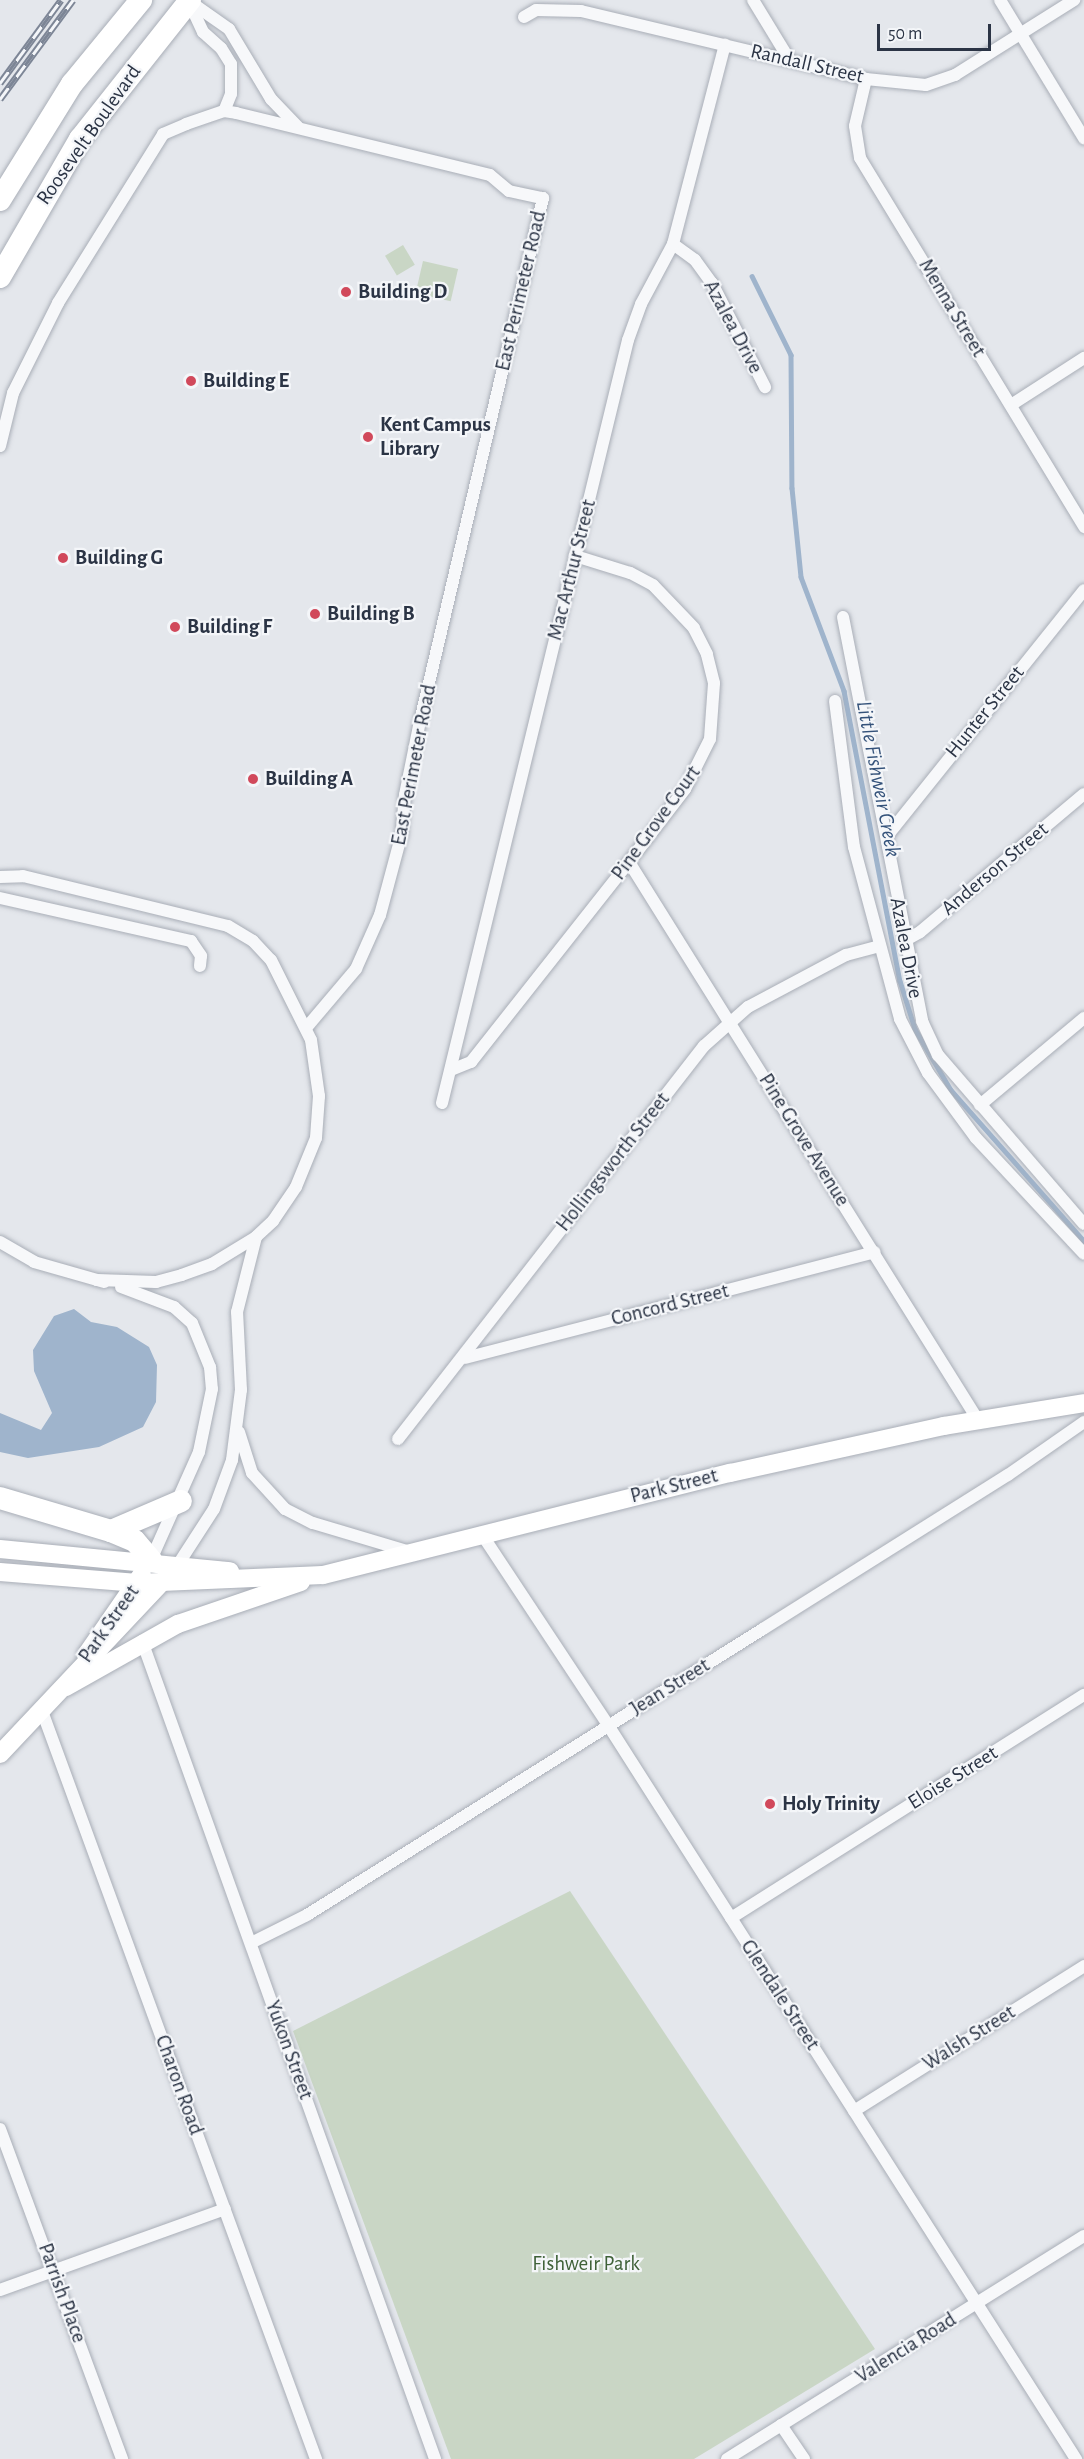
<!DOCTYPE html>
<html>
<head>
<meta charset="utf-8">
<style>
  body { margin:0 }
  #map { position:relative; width:1084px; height:2459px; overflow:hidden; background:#e4e7ec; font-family:"Alegreya Sans",sans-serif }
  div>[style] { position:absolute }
  .green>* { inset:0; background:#c9d6c5; transform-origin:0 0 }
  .water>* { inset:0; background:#9fb4cc }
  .stream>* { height:4.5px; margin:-2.25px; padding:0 2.25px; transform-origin:2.25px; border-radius:2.25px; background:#9fb4cc }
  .roads { filter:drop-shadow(0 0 2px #a9aeb7) drop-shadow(0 0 2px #a9aeb7) }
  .street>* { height:12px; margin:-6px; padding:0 6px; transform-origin:6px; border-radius:6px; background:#f7f8fa }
  .secondary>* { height:18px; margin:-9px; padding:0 9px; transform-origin:9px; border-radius:9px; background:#fff }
  .highway>* { height:22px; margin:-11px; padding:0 11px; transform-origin:11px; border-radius:11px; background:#fff }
  .rail>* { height:7px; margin-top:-3.5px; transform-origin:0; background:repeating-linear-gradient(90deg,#f4f6f9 0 14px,#7d8696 0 28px); box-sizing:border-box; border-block:2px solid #7d8696 }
  .dots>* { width:16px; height:16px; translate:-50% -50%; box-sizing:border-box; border:3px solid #f4f6f9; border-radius:50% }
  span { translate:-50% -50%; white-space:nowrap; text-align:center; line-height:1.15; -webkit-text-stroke:4.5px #f4f6f9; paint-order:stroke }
  .street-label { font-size:21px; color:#2b3445 }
  .poi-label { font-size:21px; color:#2b3445; font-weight:700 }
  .left { translate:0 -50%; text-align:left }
  .park-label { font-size:21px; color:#3f6138 }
  .water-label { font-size:22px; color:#34527a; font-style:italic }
  .scale { position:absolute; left:877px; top:24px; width:114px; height:27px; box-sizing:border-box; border:3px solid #2b3445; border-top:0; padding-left:8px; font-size:18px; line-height:21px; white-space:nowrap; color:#2b3445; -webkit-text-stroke:4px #f4f6f9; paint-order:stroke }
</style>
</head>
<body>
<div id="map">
  <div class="green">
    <i style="left:403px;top:245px;width:23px;height:21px;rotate:59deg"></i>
    <i style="left:423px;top:261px;width:36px;height:33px;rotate:13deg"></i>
    <i style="clip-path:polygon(570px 1891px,875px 2349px,694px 2459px,451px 2459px,293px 2031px)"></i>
  </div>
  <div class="water">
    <i style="clip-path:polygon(74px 1309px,91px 1322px,117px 1327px,149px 1347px,157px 1365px,156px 1402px,143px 1427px,99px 1447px,28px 1458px,0 1452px,0 1413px,41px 1430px,52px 1413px,34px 1371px,33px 1350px,54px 1316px)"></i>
  </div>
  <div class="stream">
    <i style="left:752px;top:276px;width:88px;rotate:63.7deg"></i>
    <i style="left:791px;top:355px;width:133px;rotate:89.6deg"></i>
    <i style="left:792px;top:488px;width:89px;rotate:84.2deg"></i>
    <i style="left:801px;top:577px;width:122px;rotate:69.3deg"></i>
    <i style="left:844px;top:691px;width:295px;rotate:79.1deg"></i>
    <i style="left:900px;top:981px;width:50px;rotate:72.6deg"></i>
    <i style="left:915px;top:1029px;width:71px;rotate:59.5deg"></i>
    <i style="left:951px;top:1090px;width:201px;rotate:48.6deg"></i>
  </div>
  <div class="roads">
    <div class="street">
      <i style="left:753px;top:0;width:69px;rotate:58.6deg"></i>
      <i style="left:1000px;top:0;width:162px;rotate:58.7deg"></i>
      <i style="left:189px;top:1px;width:49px;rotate:35deg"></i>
      <i style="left:229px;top:29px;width:82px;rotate:59deg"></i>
      <i style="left:271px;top:99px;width:39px;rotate:46deg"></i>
      <i style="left:189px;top:2px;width:33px;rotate:65deg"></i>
      <i style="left:203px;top:32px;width:24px;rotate:42deg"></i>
      <i style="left:221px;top:48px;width:19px;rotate:58deg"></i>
      <i style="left:231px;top:64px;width:30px;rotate:90deg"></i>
      <i style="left:231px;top:94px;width:18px;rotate:112deg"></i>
      <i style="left:524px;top:17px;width:14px;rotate:-30deg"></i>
      <i style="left:536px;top:10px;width:45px;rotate:1.3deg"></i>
      <i style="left:581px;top:11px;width:293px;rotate:13.4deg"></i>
      <i style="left:866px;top:79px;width:60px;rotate:5.7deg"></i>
      <i style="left:926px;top:85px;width:31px;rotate:-19deg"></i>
      <i style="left:955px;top:75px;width:141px;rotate:-32.2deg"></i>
      <i style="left:866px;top:79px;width:48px;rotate:103.2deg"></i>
      <i style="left:855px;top:126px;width:32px;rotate:81deg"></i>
      <i style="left:860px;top:158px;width:432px;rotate:58.7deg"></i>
      <i style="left:673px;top:244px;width:27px;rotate:36deg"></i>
      <i style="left:695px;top:260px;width:29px;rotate:54deg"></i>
      <i style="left:712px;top:283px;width:117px;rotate:63deg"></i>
      <i style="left:1011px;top:405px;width:87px;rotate:-32.8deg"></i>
      <i style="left:0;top:446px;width:55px;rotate:-76.2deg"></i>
      <i style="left:13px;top:393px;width:101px;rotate:-63.4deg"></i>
      <i style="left:58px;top:303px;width:199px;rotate:-58.1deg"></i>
      <i style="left:163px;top:134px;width:25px;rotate:-23deg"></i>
      <i style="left:186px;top:124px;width:40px;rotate:-18.9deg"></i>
      <i style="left:224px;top:111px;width:12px;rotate:9deg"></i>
      <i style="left:236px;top:113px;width:261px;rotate:13.7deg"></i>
      <i style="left:490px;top:175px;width:25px;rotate:40deg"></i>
      <i style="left:509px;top:191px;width:35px;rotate:12deg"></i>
      <i style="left:543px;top:198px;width:537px;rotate:103.23deg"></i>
      <i style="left:420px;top:721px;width:76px;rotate:101.5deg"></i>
      <i style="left:405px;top:795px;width:38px;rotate:95deg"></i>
      <i style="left:402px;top:833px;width:85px;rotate:105deg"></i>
      <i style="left:380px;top:915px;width:59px;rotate:114deg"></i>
      <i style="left:356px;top:969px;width:77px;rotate:130.3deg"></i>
      <i style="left:843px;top:617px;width:412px;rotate:78.9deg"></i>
      <i style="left:922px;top:1021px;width:38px;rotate:65deg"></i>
      <i style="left:938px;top:1055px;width:223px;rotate:49.2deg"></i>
      <i style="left:835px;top:701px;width:147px;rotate:82.6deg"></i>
      <i style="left:854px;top:847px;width:178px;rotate:75deg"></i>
      <i style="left:900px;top:1019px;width:61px;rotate:62.6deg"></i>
      <i style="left:928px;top:1073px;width:81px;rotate:53.6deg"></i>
      <i style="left:976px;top:1138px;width:158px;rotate:47deg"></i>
      <i style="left:887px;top:836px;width:315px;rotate:-51.3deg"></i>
      <i style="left:629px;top:862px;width:658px;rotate:57.98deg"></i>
      <i style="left:0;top:877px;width:23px;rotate:-2deg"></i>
      <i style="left:23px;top:876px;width:211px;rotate:13.7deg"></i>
      <i style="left:228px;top:926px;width:29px;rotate:31deg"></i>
      <i style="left:253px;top:941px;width:26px;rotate:47deg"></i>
      <i style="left:271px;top:960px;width:89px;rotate:63.4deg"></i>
      <i style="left:311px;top:1040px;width:57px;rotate:81.9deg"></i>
      <i style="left:319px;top:1096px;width:42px;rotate:94.1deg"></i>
      <i style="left:316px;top:1138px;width:53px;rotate:112.2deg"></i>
      <i style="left:296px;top:1187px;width:41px;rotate:124.1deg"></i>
      <i style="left:273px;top:1221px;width:23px;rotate:137deg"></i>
      <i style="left:256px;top:1237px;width:52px;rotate:148.5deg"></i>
      <i style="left:212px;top:1264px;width:32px;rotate:160deg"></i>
      <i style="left:182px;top:1275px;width:27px;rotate:165deg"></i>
      <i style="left:156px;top:1282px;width:59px;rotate:-178.1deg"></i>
      <i style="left:0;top:898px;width:196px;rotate:12.7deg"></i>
      <i style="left:191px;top:941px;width:18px;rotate:56deg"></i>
      <i style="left:201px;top:956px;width:10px;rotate:96deg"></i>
      <i style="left:904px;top:941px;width:18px;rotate:-29deg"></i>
      <i style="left:920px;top:932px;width:214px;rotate:-40.1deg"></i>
      <i style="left:451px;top:1070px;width:22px;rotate:-22deg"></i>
      <i style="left:471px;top:1062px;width:255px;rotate:-51.7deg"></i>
      <i style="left:629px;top:862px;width:92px;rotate:-52.5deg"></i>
      <i style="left:685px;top:789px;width:56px;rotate:-63.4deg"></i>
      <i style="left:710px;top:739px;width:56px;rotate:-85.9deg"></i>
      <i style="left:714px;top:683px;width:30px;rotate:-104deg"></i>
      <i style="left:707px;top:654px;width:29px;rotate:-117deg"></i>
      <i style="left:694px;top:628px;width:59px;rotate:-133.6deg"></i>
      <i style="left:653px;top:585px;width:26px;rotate:-152deg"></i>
      <i style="left:630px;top:573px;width:58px;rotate:-162.8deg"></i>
      <i style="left:442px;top:1103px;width:785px;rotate:-76.3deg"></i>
      <i style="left:628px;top:340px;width:38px;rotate:-70deg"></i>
      <i style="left:641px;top:304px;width:68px;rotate:-61.9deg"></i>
      <i style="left:673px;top:244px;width:206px;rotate:-75.4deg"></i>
      <i style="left:980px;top:1105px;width:136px;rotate:-39.9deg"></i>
      <i style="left:0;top:1242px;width:39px;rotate:30deg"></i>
      <i style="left:34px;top:1262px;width:73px;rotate:15.9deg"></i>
      <i style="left:121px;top:1287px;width:57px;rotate:20.7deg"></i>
      <i style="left:174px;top:1307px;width:24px;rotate:42deg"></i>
      <i style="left:192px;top:1323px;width:48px;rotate:67.8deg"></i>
      <i style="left:210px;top:1367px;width:22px;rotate:85deg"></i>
      <i style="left:212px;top:1389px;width:64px;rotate:101.7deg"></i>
      <i style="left:199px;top:1452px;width:118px;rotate:114deg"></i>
      <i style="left:465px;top:1358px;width:423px;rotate:-14.5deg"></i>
      <i style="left:239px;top:1432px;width:43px;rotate:72.4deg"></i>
      <i style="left:252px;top:1473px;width:49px;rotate:47.5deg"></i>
      <i style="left:285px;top:1509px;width:31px;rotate:27deg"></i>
      <i style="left:313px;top:1523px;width:98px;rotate:16.6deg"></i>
      <i style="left:398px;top:1439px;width:498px;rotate:-52.1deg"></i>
      <i style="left:704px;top:1046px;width:59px;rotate:-41.6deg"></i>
      <i style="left:748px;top:1007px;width:111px;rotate:-28deg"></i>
      <i style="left:846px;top:955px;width:34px;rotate:-15deg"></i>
      <i style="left:481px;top:1533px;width:230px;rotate:56.5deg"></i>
      <i style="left:608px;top:1725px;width:871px;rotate:57.48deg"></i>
      <i style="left:179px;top:1563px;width:64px;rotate:-57.1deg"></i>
      <i style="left:214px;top:1509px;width:52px;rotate:-69.8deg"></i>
      <i style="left:232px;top:1460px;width:71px;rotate:-82.7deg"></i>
      <i style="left:241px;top:1390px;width:78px;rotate:-92.9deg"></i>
      <i style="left:237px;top:1312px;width:77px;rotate:-75.8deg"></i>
      <i style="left:142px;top:1641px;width:869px;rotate:70.29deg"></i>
      <i style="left:42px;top:1711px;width:797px;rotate:69.88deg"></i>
      <i style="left:731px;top:1918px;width:418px;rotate:-32.3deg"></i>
      <i style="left:251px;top:1943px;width:63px;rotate:-26.6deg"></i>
      <i style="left:307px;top:1915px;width:538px;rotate:-32.1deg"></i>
      <i style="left:763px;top:1629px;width:289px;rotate:-32.2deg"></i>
      <i style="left:1008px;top:1475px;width:93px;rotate:-34.9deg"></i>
      <i style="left:854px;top:2111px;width:272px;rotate:-32.2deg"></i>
      <i style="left:0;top:2129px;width:352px;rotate:69.7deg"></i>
      <i style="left:0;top:2290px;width:239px;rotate:-19.8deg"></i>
      <i style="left:781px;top:2425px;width:41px;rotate:55.9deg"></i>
      <i style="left:727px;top:2459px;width:421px;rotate:-32deg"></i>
    </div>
    <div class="secondary">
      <i style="left:0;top:1549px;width:231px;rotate:5.5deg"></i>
      <i style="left:0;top:1572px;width:138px;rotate:4.6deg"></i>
      <i style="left:138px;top:1583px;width:185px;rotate:-2.5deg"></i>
      <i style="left:323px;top:1575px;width:420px;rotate:-14.1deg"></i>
      <i style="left:730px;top:1473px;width:219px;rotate:-12.4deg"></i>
      <i style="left:944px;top:1426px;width:142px;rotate:-9.3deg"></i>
      <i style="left:86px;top:1655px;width:98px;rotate:-55.3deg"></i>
      <i style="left:66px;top:1687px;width:129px;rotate:-29.4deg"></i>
      <i style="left:178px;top:1624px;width:130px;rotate:-18.9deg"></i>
      <i style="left:0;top:1754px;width:242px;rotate:-46.7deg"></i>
    </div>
    <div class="highway">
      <i style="left:0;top:200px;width:137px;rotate:-58.2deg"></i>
      <i style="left:72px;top:84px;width:109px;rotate:-50.6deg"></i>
      <i style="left:0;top:277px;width:160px;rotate:-59.9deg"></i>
      <i style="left:80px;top:139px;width:177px;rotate:-51.6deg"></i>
      <i style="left:0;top:1498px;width:116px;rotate:16.6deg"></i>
      <i style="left:111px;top:1531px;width:26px;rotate:23deg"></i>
      <i style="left:135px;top:1541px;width:25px;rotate:50deg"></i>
      <i style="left:111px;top:1531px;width:76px;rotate:-23.2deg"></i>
    </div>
  </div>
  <div class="rail">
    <i style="left:0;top:83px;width:103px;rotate:-53.7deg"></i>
    <i style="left:0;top:99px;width:123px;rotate:-53.6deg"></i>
  </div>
  <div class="dots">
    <i style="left:346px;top:292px;background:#d1495b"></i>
    <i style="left:191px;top:381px;background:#d1495b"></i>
    <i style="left:368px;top:437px;background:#d1495b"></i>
    <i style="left:63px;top:558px;background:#d1495b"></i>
    <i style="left:315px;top:614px;background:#d1495b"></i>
    <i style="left:175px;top:627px;background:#d1495b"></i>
    <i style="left:253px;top:779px;background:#d1495b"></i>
    <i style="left:770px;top:1804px;background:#d1495b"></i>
  </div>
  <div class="street-label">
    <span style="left:807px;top:64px;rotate:13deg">Randall Street</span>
    <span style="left:89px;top:135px;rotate:-55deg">Roosevelt Boulevard</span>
    <span style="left:521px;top:291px;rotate:-77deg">East Perimeter Road</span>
    <span style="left:952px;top:308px;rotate:59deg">Menna Street</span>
    <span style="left:733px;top:327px;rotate:62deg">Azalea Drive</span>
    <span style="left:572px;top:570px;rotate:-76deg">Mac Arthur Street</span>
    <span style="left:985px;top:712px;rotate:-51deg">Hunter Street</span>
    <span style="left:414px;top:765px;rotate:-79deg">East Perimeter Road</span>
    <span style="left:656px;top:823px;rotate:-54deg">Pine Grove Court</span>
    <span style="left:995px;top:869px;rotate:-40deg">Anderson Street</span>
    <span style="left:906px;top:948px;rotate:79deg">Azalea Drive</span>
    <span style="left:804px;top:1140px;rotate:58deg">Pine Grove Avenue</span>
    <span style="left:613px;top:1162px;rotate:-52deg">Hollingsworth Street</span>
    <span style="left:670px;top:1305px;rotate:-14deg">Concord Street</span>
    <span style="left:674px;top:1486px;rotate:-14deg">Park Street</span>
    <span style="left:109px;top:1624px;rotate:-55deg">Park Street</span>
    <span style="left:670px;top:1687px;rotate:-32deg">Jean Street</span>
    <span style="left:953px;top:1778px;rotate:-32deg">Eloise Street</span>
    <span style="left:780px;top:1995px;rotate:57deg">Glendale Street</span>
    <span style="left:969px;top:2038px;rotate:-32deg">Walsh Street</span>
    <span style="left:289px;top:2050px;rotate:70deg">Yukon Street</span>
    <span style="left:179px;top:2085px;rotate:70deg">Charon Road</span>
    <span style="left:62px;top:2293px;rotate:70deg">Parrish Place</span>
    <span style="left:906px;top:2348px;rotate:-32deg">Valencia Road</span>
  </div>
  <div class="poi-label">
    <span class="left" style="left:358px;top:292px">Building D</span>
    <span class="left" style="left:203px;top:381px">Building E</span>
    <span class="left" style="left:380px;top:437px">Kent Campus<br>Library</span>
    <span class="left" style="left:75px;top:558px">Building G</span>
    <span class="left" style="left:327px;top:614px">Building B</span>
    <span class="left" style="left:187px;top:627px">Building F</span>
    <span class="left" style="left:265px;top:779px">Building A</span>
    <span class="left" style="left:782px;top:1804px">Holy Trinity</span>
  </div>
  <div class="park-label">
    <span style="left:586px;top:2264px">Fishweir Park</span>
  </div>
  <div class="water-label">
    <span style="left:878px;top:779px;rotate:79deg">Little Fishweir Creek</span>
  </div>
  <div class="scale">50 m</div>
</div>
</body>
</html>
